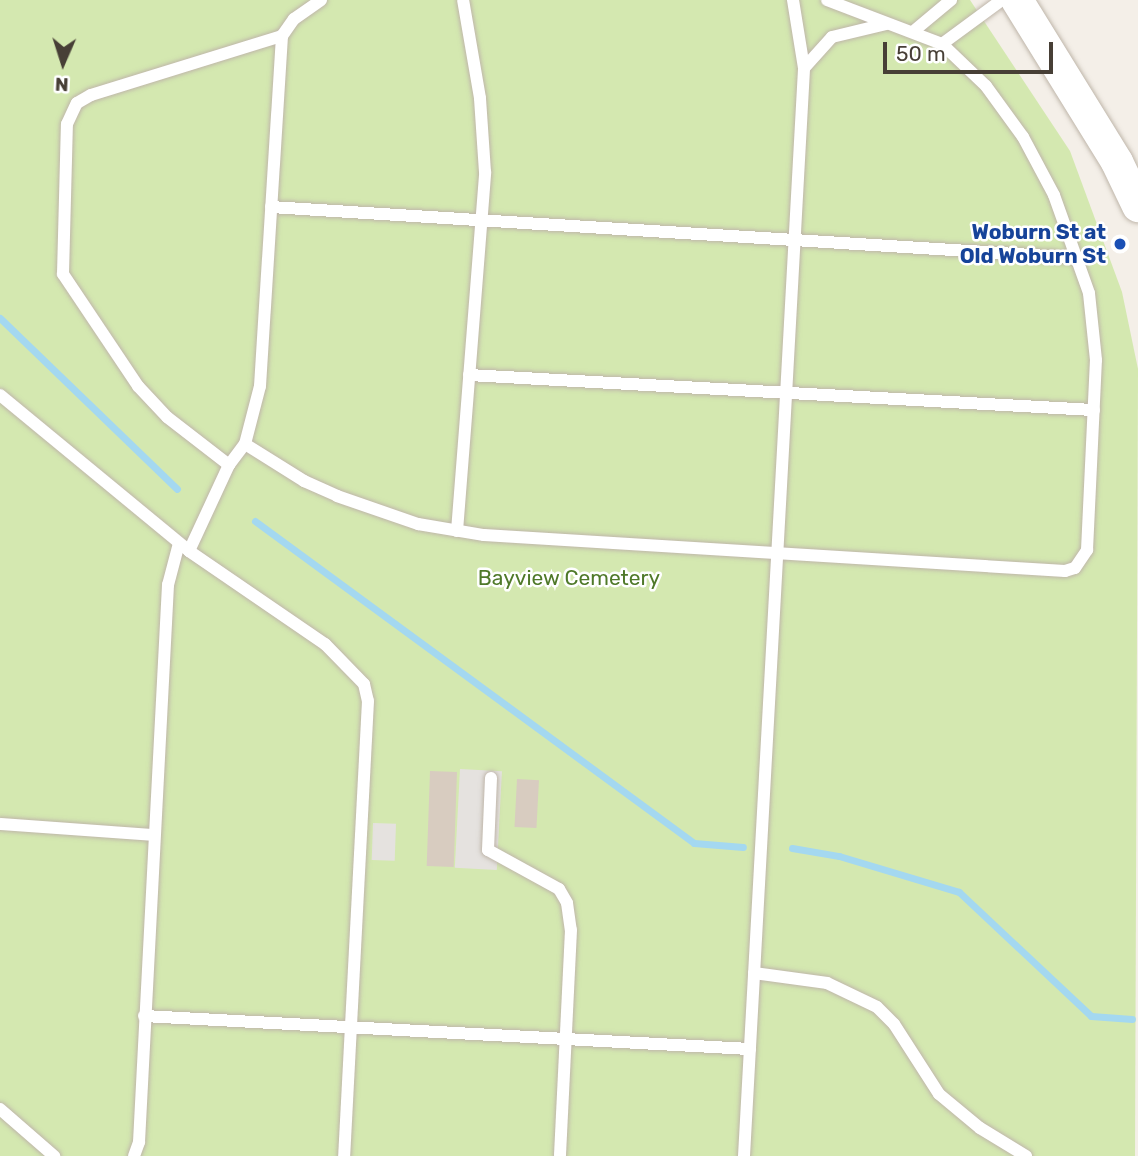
<!DOCTYPE html>
<html>
<head>
<meta charset="utf-8">
<style>
  body { margin:0 }
  #map { position:relative; width:1138px; height:1156px; overflow:hidden; background:#f4efe8; font-family:Rubik,sans-serif }
  div>[style] { position:absolute }
  .green>* { inset:0; background:#d4e8b0 }
  .parking>* { inset:0; background:#e5e2df; transform-origin:0 0 }
  .stream>* { height:7px; margin:-3.5px; padding:0 3.5px; transform-origin:3.5px; border-radius:3.5px; background:#a4d8f0 }
  .building>* { inset:0; background:#d8ccc0; transform-origin:0 0 }
  .roads { filter:drop-shadow(0 0 2px #bfb6aa) drop-shadow(0 0 2px #bfb6aa) }
  .service>* { height:12px; margin:-6px; padding:0 6px; transform-origin:6px; border-radius:6px; background:#fff }
  .tertiary>* { height:32px; margin:-16px; padding:0 16px; transform-origin:16px; border-radius:16px; background:#fff }
  .dots>* { width:19px; height:19px; translate:-50% -50%; box-sizing:border-box; border:4px solid #fff; border-radius:50% }
  span { translate:-50% -50%; white-space:nowrap; text-align:center; line-height:1.15; -webkit-text-stroke:5px #fff; paint-order:stroke }
  .transit-label { font-size:21px; color:#164399; font-weight:700 }
  .right { translate:-100% -50%; text-align:right }
  .park-label { font-size:21px; color:#4f7929 }
  .north { position:absolute; left:28px; top:28px; width:70px; height:70px; -webkit-text-stroke:5px #fff; paint-order:stroke; rotate:183deg; font-size:19px; font-weight:700; line-height:28px; text-align:center; color:#473f36 }
  .north::after { content:''; display:block; margin:auto; width:24px; height:32px; background:#473f36; clip-path:polygon(50% 0,100% 100%,50% 72%,0 100%) }
  .scale { position:absolute; left:883px; top:42px; width:170px; height:32px; box-sizing:border-box; border:4px solid #473f36; border-top:0; padding-left:9px; font-size:21px; line-height:24px; white-space:nowrap; color:#473f36; -webkit-text-stroke:5px #fff; paint-order:stroke }
</style>
</head>
<body>
<div id="map">
  <div class="green">
    <i style="clip-path:polygon(0 0,970px 0,1070px 151px,1122px 292px,1138px 369px,1135px 1156px,0 1156px)"></i>
  </div>
  <div class="parking">
    <i style="left:460px;top:769px;width:42px;height:99px;rotate:3deg"></i>
    <i style="left:373px;top:823px;width:23px;height:37px;rotate:2deg"></i>
  </div>
  <div class="stream">
    <i style="left:0;top:318px;width:246px;rotate:44deg"></i>
    <i style="left:255px;top:521px;width:544px;rotate:36.26deg"></i>
    <i style="left:694px;top:843px;width:49px;rotate:4.7deg"></i>
    <i style="left:792px;top:848px;width:48px;rotate:9.7deg"></i>
    <i style="left:839px;top:856px;width:125px;rotate:16.7deg"></i>
    <i style="left:959px;top:892px;width:181px;rotate:43.2deg"></i>
    <i style="left:1091px;top:1016px;width:41px;rotate:4.2deg"></i>
  </div>
  <div class="building">
    <i style="left:430px;top:771px;width:27px;height:95px;rotate:2deg"></i>
    <i style="left:517px;top:779px;width:22px;height:48px;rotate:3deg"></i>
  </div>
  <div class="roads">
    <div class="service">
      <i style="left:915px;top:30px;width:47px;rotate:-39.8deg"></i>
      <i style="left:942px;top:44px;width:74px;rotate:-36.3deg"></i>
      <i style="left:805px;top:67px;width:40px;rotate:-48deg"></i>
      <i style="left:832px;top:37px;width:56px;rotate:-13.5deg"></i>
      <i style="left:271px;top:207px;width:810px;rotate:3.61deg"></i>
      <i style="left:469px;top:375px;width:626px;rotate:3.21deg"></i>
      <i style="left:0;top:395px;width:245px;rotate:39.5deg"></i>
      <i style="left:189px;top:551px;width:165px;rotate:34.4deg"></i>
      <i style="left:325px;top:644px;width:56px;rotate:45.7deg"></i>
      <i style="left:364px;top:684px;width:17px;rotate:77deg"></i>
      <i style="left:368px;top:701px;width:456px;rotate:93deg"></i>
      <i style="left:245px;top:444px;width:70px;rotate:32.1deg"></i>
      <i style="left:304px;top:481px;width:36px;rotate:24deg"></i>
      <i style="left:337px;top:496px;width:86px;rotate:19.1deg"></i>
      <i style="left:418px;top:524px;width:67px;rotate:9.5deg"></i>
      <i style="left:484px;top:535px;width:582px;rotate:3.55deg"></i>
      <i style="left:1065px;top:571px;width:10px;rotate:-17deg"></i>
      <i style="left:1075px;top:568px;width:22px;rotate:-56deg"></i>
      <i style="left:1087px;top:550px;width:190px;rotate:-87.3deg"></i>
      <i style="left:1096px;top:360px;width:67px;rotate:-96deg"></i>
      <i style="left:1089px;top:293px;width:104px;rotate:-109.7deg"></i>
      <i style="left:1054px;top:195px;width:66px;rotate:-118.1deg"></i>
      <i style="left:1023px;top:137px;width:63px;rotate:-126deg"></i>
      <i style="left:986px;top:86px;width:61px;rotate:-136.3deg"></i>
      <i style="left:942px;top:44px;width:123px;rotate:-159.1deg"></i>
      <i style="left:229px;top:465px;width:78px;rotate:-142.3deg"></i>
      <i style="left:167px;top:417px;width:42px;rotate:-133.1deg"></i>
      <i style="left:138px;top:386px;width:135px;rotate:-123.8deg"></i>
      <i style="left:63px;top:274px;width:150px;rotate:-88.5deg"></i>
      <i style="left:67px;top:124px;width:23px;rotate:-65deg"></i>
      <i style="left:77px;top:103px;width:16px;rotate:-30deg"></i>
      <i style="left:91px;top:95px;width:200px;rotate:-17.2deg"></i>
      <i style="left:282px;top:36px;width:21px;rotate:-55deg"></i>
      <i style="left:294px;top:19px;width:33px;rotate:-35deg"></i>
      <i style="left:457px;top:531px;width:360px;rotate:-85.5deg"></i>
      <i style="left:485px;top:172px;width:74px;rotate:-93.9deg"></i>
      <i style="left:480px;top:98px;width:99px;rotate:-99.8deg"></i>
      <i style="left:189px;top:551px;width:95px;rotate:-65.1deg"></i>
      <i style="left:229px;top:465px;width:26px;rotate:-53deg"></i>
      <i style="left:245px;top:444px;width:60px;rotate:-75.5deg"></i>
      <i style="left:260px;top:386px;width:351px;rotate:-86.4deg"></i>
      <i style="left:491px;top:778px;width:72px;rotate:92.4deg"></i>
      <i style="left:488px;top:850px;width:81px;rotate:28.8deg"></i>
      <i style="left:559px;top:889px;width:16px;rotate:60deg"></i>
      <i style="left:567px;top:903px;width:27px;rotate:82deg"></i>
      <i style="left:571px;top:930px;width:226px;rotate:92.8deg"></i>
      <i style="left:0;top:824px;width:153px;rotate:4.1deg"></i>
      <i style="left:754px;top:973px;width:74px;rotate:7.8deg"></i>
      <i style="left:827px;top:983px;width:55px;rotate:25.6deg"></i>
      <i style="left:877px;top:1007px;width:24px;rotate:45deg"></i>
      <i style="left:894px;top:1024px;width:83px;rotate:57.3deg"></i>
      <i style="left:939px;top:1094px;width:53px;rotate:39.7deg"></i>
      <i style="left:980px;top:1128px;width:54px;rotate:31.3deg"></i>
      <i style="left:144px;top:1016px;width:607px;rotate:3.12deg"></i>
      <i style="left:0;top:1109px;width:72px;rotate:41deg"></i>
      <i style="left:134px;top:1156px;width:15px;rotate:-70deg"></i>
      <i style="left:139px;top:1142px;width:558px;rotate:-87.02deg"></i>
      <i style="left:168px;top:585px;width:43px;rotate:-75.3deg"></i>
      <i style="left:744px;top:1156px;width:1090px;rotate:-86.84deg"></i>
      <i style="left:804px;top:68px;width:69px;rotate:-99.2deg"></i>
    </div>
    <div class="tertiary">
      <i style="left:1017px;top:0;width:190px;rotate:58.3deg"></i>
      <i style="left:1117px;top:162px;width:49px;rotate:64.5deg"></i>
    </div>
  </div>
  <div class="dots">
    <i style="left:1120px;top:244px;background:#1a4fb4"></i>
  </div>
  <div class="transit-label">
    <span class="right" style="left:1106px;top:244px">Woburn St at<br>Old Woburn St</span>
  </div>
  <div class="park-label">
    <span style="left:569px;top:578px">Bayview Cemetery</span>
  </div>
  <div class="north">N</div>
  <div class="scale">50 m</div>
</div>
</body>
</html>
